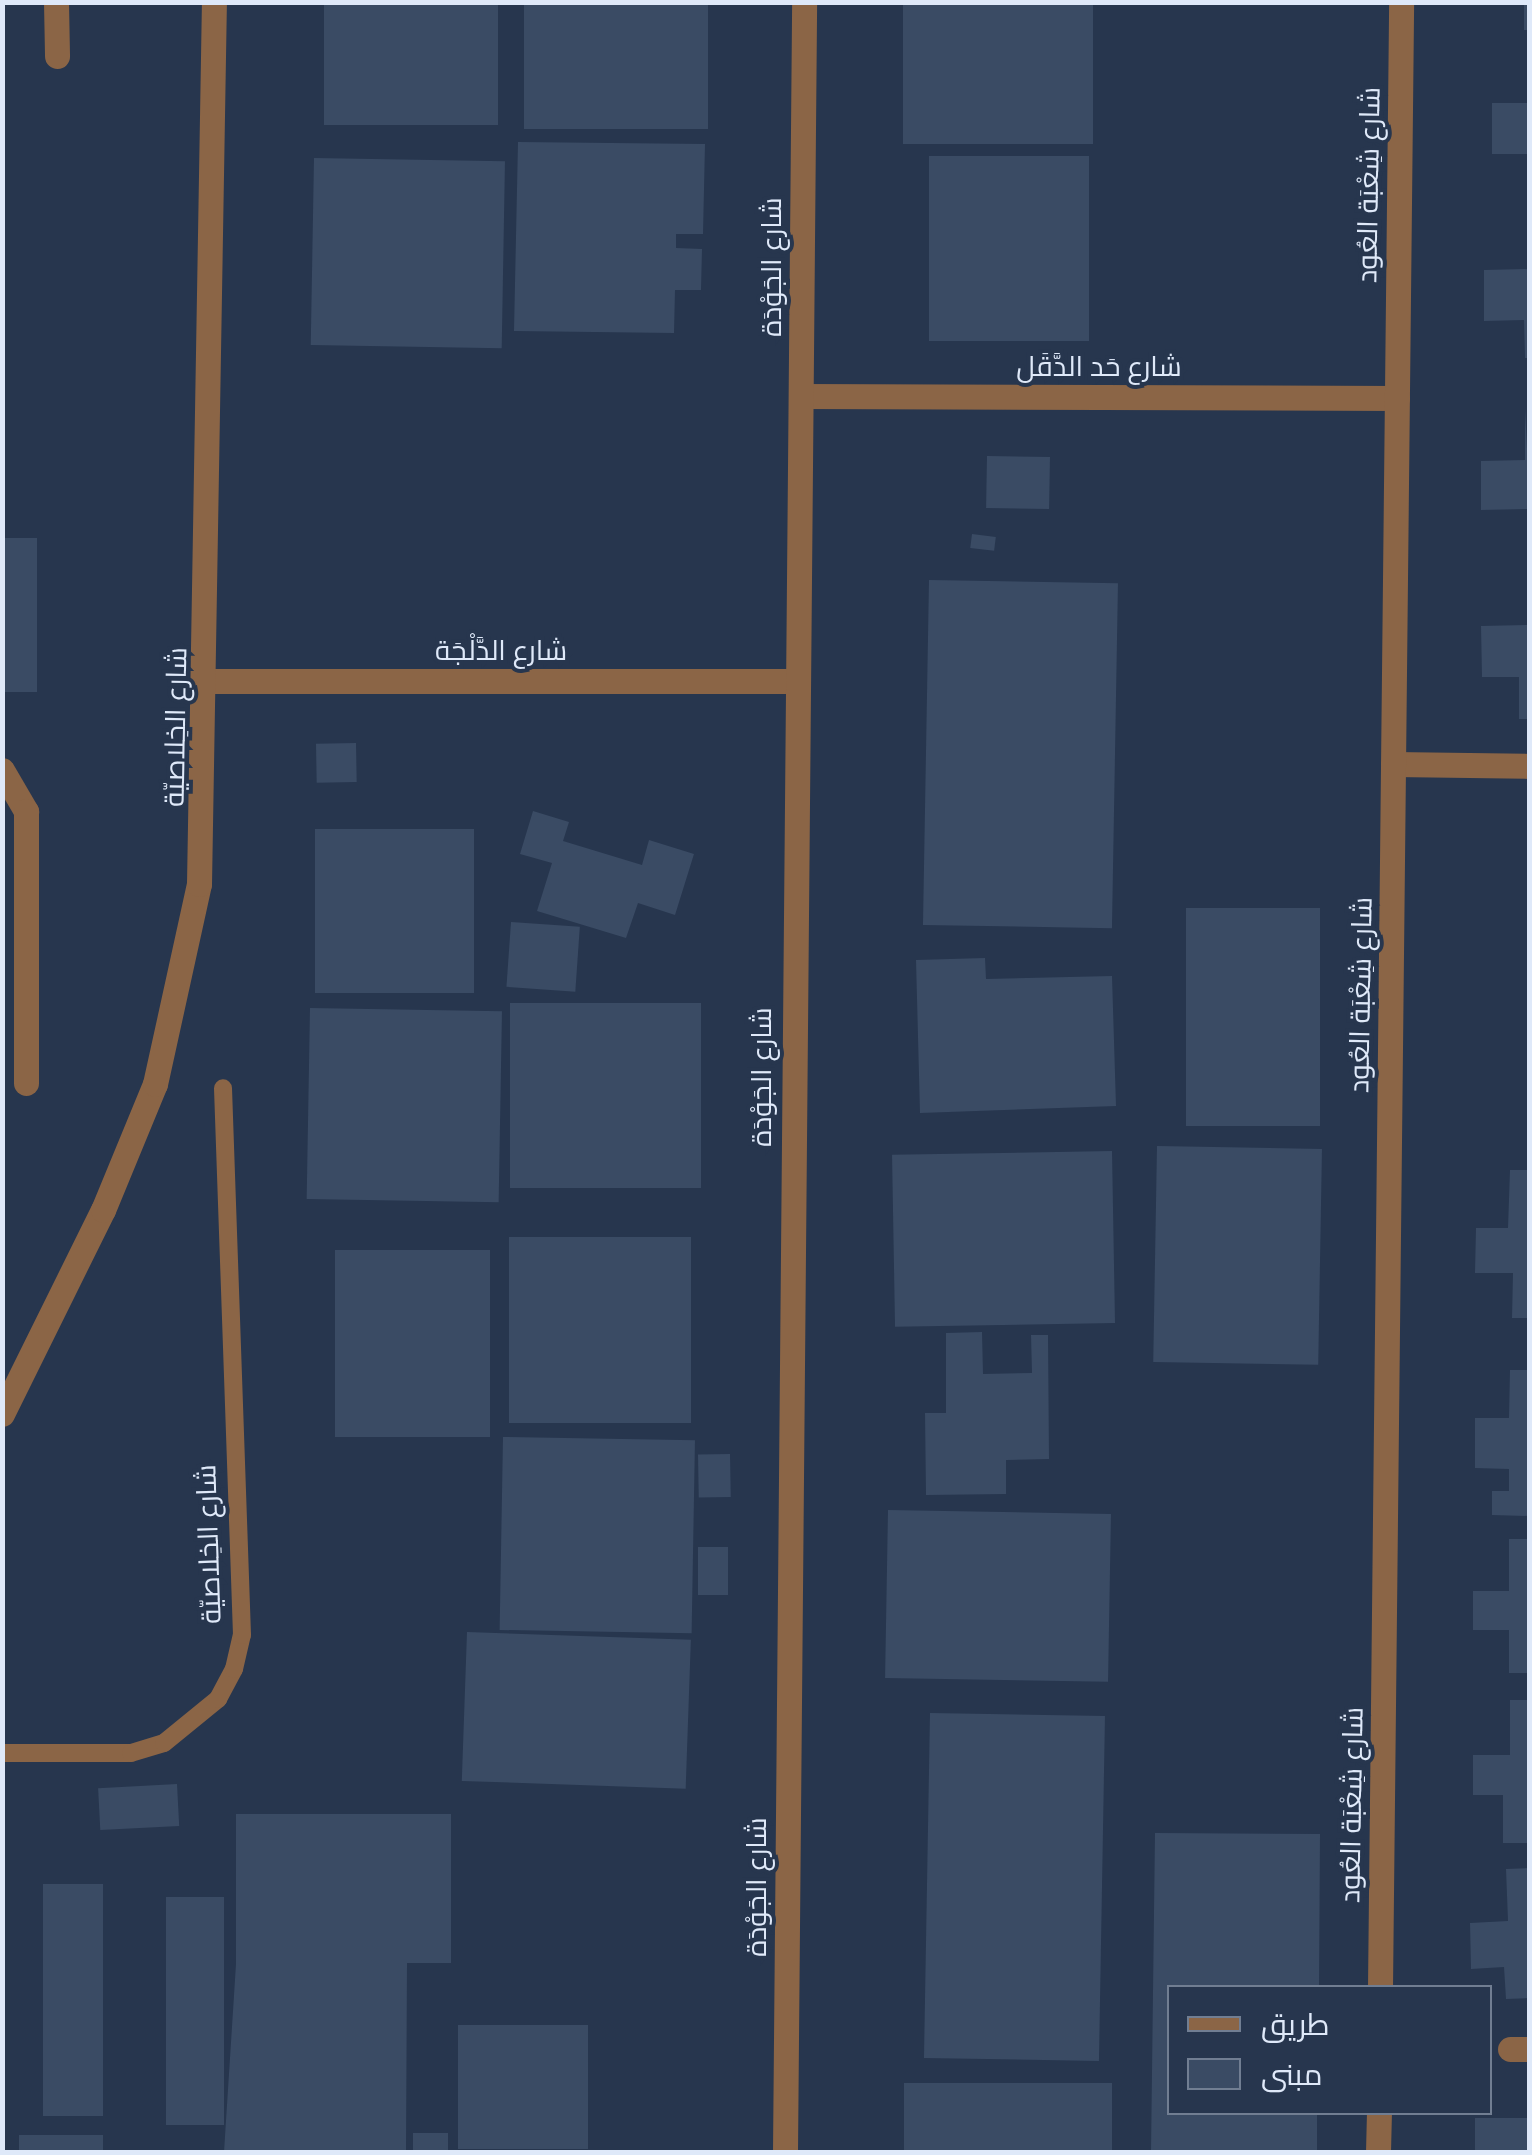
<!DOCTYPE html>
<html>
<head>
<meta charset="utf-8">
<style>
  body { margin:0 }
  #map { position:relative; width:1532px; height:2155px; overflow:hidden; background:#27364e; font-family:"Times New Roman",Cairo,serif }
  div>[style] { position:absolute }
  .building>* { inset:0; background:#3a4b64; transform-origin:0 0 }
  .service>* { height:18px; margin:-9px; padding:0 9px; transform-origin:9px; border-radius:9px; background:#8b6546 }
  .minor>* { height:25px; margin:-12.5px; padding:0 12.5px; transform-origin:12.5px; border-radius:12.5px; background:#8b6546 }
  span { translate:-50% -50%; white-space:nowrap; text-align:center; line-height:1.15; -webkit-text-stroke:8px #27364e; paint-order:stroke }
  .street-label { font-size:28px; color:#dfe9f9 }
  .frame { position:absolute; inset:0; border:5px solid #dfe9f9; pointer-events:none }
  .legend { position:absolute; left:1167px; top:1985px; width:325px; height:130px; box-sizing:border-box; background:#27364e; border:2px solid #717e92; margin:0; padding:12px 18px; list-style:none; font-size:30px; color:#dfe9f9 }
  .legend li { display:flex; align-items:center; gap:20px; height:50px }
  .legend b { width:50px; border:2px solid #717e92 }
</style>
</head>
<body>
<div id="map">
  <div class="building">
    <i style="left:324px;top:2px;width:174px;height:123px"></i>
    <i style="left:524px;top:2px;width:184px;height:127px"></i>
    <i style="left:903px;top:2px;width:190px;height:142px"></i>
    <i style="left:1524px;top:2px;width:6px;height:28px"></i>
    <i style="left:1492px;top:103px;width:38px;height:51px"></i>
    <i style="clip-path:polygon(518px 142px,705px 144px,703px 234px,676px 234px,676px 248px,702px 249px,701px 290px,675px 290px,674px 333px,514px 331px)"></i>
    <i style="left:929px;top:156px;width:160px;height:185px"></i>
    <i style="left:314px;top:158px;width:191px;height:187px;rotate:1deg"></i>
    <i style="clip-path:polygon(1530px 269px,1530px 358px,1525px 358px,1524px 320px,1484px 321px,1484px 270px)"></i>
    <i style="clip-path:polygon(1525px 408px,1530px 509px,1481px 510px,1481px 461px,1525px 460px)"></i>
    <i style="left:987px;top:456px;width:63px;height:52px;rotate:1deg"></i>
    <i style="left:972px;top:534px;width:24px;height:14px;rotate:7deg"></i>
    <i style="left:2px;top:538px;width:35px;height:154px"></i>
    <i style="left:929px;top:580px;width:189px;height:345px;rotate:1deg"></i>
    <i style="clip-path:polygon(1530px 625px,1530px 719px,1519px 719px,1519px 677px,1482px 677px,1481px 626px)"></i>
    <i style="left:356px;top:743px;width:39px;height:40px;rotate:89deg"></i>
    <i style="clip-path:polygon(533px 811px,569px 822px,563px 841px,642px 865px,649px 840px,694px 854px,675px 915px,638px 903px,626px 938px,537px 911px,552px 863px,520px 854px)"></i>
    <i style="left:474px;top:829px;width:164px;height:159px;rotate:90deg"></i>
    <i style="left:1186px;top:908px;width:134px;height:218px"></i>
    <i style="left:511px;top:922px;width:69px;height:65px;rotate:4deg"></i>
    <i style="clip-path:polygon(985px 958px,986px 979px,1112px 976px,1116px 1106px,920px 1113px,916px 960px)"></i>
    <i style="left:510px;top:1003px;width:191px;height:185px"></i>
    <i style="left:310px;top:1008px;width:192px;height:191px;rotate:1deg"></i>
    <i style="left:1157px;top:1146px;width:165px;height:216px;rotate:1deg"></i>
    <i style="left:1112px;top:1151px;width:172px;height:220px;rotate:89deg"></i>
    <i style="clip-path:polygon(1510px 1170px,1530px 1170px,1530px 1318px,1512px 1318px,1513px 1273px,1475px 1273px,1476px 1228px,1508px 1228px)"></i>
    <i style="left:691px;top:1237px;width:186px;height:182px;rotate:90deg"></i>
    <i style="left:335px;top:1250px;width:155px;height:187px"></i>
    <i style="clip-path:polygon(982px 1332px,983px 1374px,1032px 1373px,1031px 1335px,1048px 1335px,1049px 1459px,1006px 1460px,1006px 1494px,926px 1495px,925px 1413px,946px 1413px,946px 1333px)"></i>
    <i style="clip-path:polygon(1510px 1370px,1530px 1370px,1530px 1516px,1492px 1515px,1492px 1491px,1509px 1491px,1509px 1469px,1475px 1468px,1475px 1418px,1509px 1418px)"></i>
    <i style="left:503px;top:1437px;width:192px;height:193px;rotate:1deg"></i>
    <i style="left:730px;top:1454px;width:43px;height:32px;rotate:89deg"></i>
    <i style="left:888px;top:1510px;width:223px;height:168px;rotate:1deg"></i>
    <i style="clip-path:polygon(1509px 1539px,1530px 1539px,1530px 1673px,1509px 1673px,1509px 1630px,1473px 1630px,1473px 1591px,1509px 1591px)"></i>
    <i style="left:698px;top:1547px;width:30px;height:48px"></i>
    <i style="left:467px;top:1632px;width:224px;height:149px;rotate:2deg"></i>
    <i style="clip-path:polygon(1510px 1700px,1530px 1700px,1530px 1843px,1503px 1843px,1503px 1795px,1473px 1795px,1473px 1755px,1510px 1755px)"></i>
    <i style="left:930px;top:1713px;width:175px;height:345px;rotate:1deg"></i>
    <i style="left:177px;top:1784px;width:42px;height:79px;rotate:87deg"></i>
    <i style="clip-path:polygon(236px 1814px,451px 1814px,451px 1963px,407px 1963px,406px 2152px,224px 2152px,236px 1964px)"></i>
    <i style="clip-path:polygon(1155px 1833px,1320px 1834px,1319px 1988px,1170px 1988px,1170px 2112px,1317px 2112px,1317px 2152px,1151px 2152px)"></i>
    <i style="clip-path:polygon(1530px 1868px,1530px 1998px,1506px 1999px,1504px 1967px,1471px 1969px,1470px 1923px,1508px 1921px,1506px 1869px)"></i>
    <i style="left:43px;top:1884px;width:60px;height:232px"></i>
    <i style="left:166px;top:1897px;width:58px;height:228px"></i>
    <i style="left:588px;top:2025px;width:124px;height:130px;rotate:90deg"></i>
    <i style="left:904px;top:2083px;width:208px;height:69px"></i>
    <i style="left:1475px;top:2118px;width:55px;height:34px"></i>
    <i style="left:413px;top:2133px;width:35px;height:19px"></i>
    <i style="left:103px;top:2135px;width:17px;height:84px;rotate:90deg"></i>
  </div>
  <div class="service">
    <i style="left:2px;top:1753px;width:129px"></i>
    <i style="left:131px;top:1753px;width:34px;rotate:-17deg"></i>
    <i style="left:164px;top:1743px;width:70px;rotate:-39.2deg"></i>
    <i style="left:218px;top:1699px;width:34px;rotate:-62deg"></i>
    <i style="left:234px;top:1669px;width:35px;rotate:-77deg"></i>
    <i style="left:242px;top:1635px;width:547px;rotate:-91.99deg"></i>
  </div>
  <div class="minor">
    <i style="left:56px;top:2px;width:54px;rotate:88.9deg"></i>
    <i style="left:801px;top:396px;width:596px;rotate:0.19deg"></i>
    <i style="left:207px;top:681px;width:588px"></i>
    <i style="left:1393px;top:764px;width:137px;rotate:0.8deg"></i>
    <i style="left:2px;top:770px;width:48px;rotate:59.7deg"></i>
    <i style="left:26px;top:811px;width:272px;rotate:90deg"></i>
    <i style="left:2px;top:1414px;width:228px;rotate:-63.7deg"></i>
    <i style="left:103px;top:1210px;width:136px;rotate:-67.6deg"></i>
    <i style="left:155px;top:1084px;width:205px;rotate:-77.6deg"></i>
    <i style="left:199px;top:884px;width:882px;rotate:-89.03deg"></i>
    <i style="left:1380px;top:1988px;width:1986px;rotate:-89.39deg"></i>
    <i style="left:1510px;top:2049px;width:20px"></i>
    <i style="left:785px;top:2152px;width:2150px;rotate:-89.49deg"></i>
    <i style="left:1378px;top:2152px;width:40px;rotate:-88.6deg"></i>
  </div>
  <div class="street-label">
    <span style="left:1369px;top:185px;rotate:-89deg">شارع شِعْبَة العُود</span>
    <span style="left:772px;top:267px;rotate:-90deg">شارع الجَوْدَة</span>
    <span style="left:1099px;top:367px">شارع حَد الدَّقَل</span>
    <span style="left:501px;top:651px">شارع الدَّلْجَة</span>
    <span style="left:176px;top:727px;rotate:-89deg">شارع الخِلاصيّة</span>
    <span style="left:1361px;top:995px;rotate:-89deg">شارع شِعْبَة العُود</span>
    <span style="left:762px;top:1077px;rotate:-90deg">شارع الجَوْدَة</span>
    <span style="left:209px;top:1544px;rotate:-92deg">شارع الخِلاصيّة</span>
    <span style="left:1352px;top:1805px;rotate:-89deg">شارع شِعْبَة العُود</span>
    <span style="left:757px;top:1887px;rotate:-90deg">شارع الجَوْدَة</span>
  </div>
  <div class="frame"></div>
  <ul class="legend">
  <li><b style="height:12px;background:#8b6546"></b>طريق</li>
  <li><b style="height:28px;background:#3a4b64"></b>مبنى</li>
  </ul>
</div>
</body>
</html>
